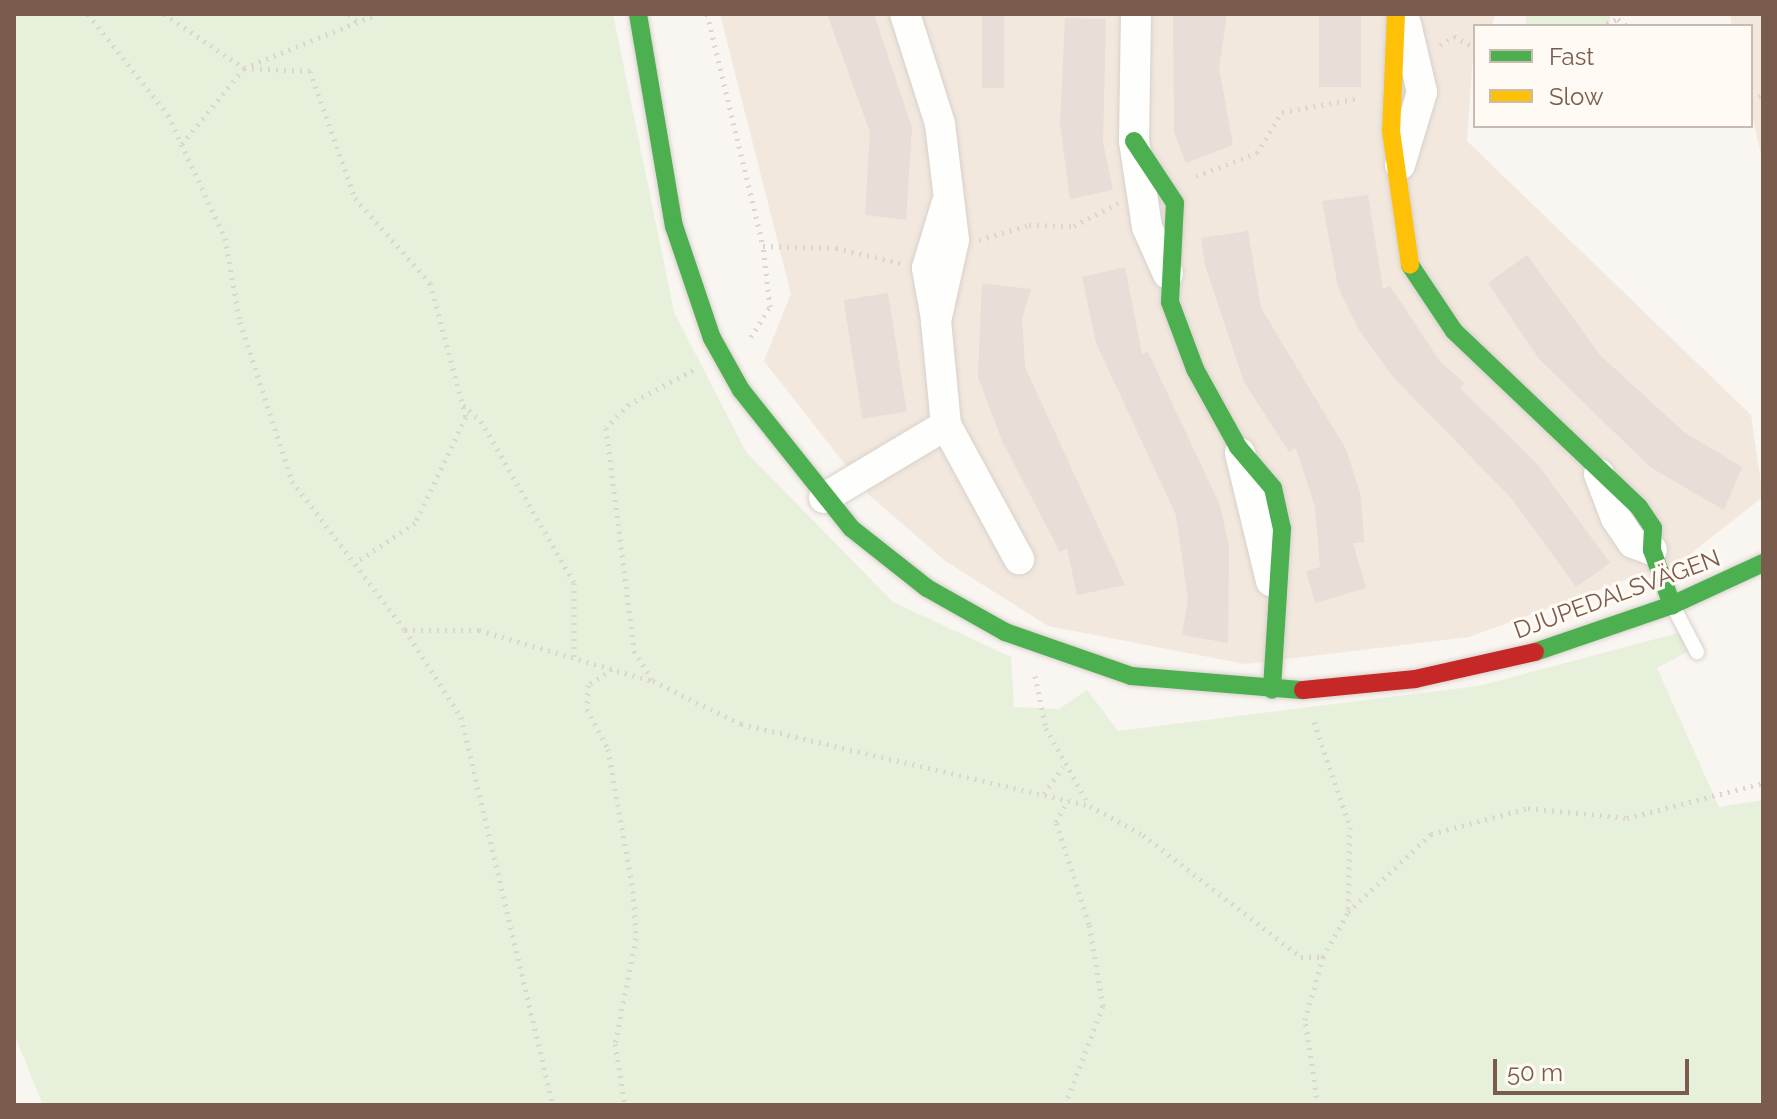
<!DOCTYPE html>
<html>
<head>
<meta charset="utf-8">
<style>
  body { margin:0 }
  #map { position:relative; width:1777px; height:1119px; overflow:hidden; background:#f9f5f0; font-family:Raleway,sans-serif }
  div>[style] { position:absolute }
  .residential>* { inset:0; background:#f2e8de }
  .green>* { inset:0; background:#e7f0db; transform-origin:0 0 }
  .building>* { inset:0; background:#e6ded7; transform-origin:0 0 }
  .path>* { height:5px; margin-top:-2.5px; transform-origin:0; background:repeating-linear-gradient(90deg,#dcd5d0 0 2px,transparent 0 8px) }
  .roads { filter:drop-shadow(0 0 2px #d7d1cb) drop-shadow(0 0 2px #d7d1cb) }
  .lane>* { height:14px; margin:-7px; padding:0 7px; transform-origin:7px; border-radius:7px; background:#fefefd }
  .street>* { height:30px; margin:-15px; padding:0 15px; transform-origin:15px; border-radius:15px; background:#fefefd }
  .fast>* { height:18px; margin:-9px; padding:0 9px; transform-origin:9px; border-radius:9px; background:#4caf50 }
  .slow>* { height:18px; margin:-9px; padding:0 9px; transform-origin:9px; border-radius:9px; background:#ffc107 }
  .jam>* { height:18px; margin:-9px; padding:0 9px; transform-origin:9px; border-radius:9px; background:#c62828 }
  span { translate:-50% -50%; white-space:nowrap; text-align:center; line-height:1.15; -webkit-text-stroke:6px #fffaf3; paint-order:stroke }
  .street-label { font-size:24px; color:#7a5c4d }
  .frame { position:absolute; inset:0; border:16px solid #7a5c4d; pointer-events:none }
  .legend { position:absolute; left:1473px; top:24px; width:280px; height:104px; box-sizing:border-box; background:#fffaf3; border:2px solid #cabbb1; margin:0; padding:10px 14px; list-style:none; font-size:24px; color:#7a5c4d }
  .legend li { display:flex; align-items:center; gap:16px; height:40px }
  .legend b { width:40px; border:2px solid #cabbb1 }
  .scale { position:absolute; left:1493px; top:1059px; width:196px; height:36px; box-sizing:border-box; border:4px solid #7a5c4d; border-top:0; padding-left:10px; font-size:24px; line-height:28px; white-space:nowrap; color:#7a5c4d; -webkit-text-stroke:6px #fffaf3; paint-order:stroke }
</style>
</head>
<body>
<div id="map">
  <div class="residential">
    <i style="clip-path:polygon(720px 14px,1495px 14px,1492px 26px,1475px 26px,1467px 141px,1751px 415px,1763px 497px,1685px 558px,1469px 637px,1245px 664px,1048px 626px,944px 560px,868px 494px,764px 361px,791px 294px)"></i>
    <i style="clip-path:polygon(1730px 14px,1763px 14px,1763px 164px,1751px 110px,1751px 26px,1732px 26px)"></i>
  </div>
  <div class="green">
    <i style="clip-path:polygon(14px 14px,613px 14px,674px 312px,746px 452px,893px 602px,1011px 657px,1014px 707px,1059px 709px,1087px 690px,1118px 731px,1479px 686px,1682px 632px,1691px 650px,1657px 668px,1719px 807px,1763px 800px,1763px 1105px,43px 1105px,14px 1034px)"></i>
    <i style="left:1526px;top:14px;width:84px;height:12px"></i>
  </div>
  <div class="building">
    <i style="clip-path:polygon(827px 14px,874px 14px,912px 128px,906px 220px,865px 215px,870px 132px)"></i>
    <i style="left:982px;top:14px;width:22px;height:74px"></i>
    <i style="clip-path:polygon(1173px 14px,1227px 14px,1219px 68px,1233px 145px,1186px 163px,1174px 132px)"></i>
    <i style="left:1319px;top:14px;width:42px;height:73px"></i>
    <i style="clip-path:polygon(1065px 18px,1106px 19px,1103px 142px,1113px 190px,1070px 199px,1060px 124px)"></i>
    <i style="clip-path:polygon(1368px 195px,1383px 289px,1390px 286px,1441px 363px,1465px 383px,1460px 388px,1539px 466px,1610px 563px,1576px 587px,1512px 499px,1394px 378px,1359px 330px,1338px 287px,1322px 201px)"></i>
    <i style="clip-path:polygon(1248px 231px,1261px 308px,1346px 449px,1361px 496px,1364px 542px,1353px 543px,1366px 588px,1315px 603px,1306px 571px,1320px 567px,1315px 507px,1296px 448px,1289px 452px,1244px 382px,1205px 265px,1201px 238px)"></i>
    <i style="clip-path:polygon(1527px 255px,1601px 356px,1684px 432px,1742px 467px,1724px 510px,1650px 467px,1539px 359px,1488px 283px)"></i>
    <i style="clip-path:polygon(1125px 267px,1142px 354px,1148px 352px,1220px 505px,1229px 547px,1228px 643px,1182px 635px,1188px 599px,1176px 515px,1096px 343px,1082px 277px)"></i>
    <i style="clip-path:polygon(982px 283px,1031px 289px,1022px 319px,1025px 367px,1125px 585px,1077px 595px,1067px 548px,1060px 552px,1002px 441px,978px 377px)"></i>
    <i style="left:888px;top:293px;width:120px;height:45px;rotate:81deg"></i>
  </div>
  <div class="path">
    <i style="left:88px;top:14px;width:129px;rotate:51.6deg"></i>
    <i style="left:168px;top:115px;width:136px;rotate:65.1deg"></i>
    <i style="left:225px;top:238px;width:85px;rotate:79.9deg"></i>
    <i style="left:240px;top:322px;width:167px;rotate:71.9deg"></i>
    <i style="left:292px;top:481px;width:187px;rotate:52.8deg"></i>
    <i style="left:405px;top:630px;width:74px"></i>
    <i style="left:479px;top:630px;width:180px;rotate:16.4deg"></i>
    <i style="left:164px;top:14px;width:97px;rotate:34deg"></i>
    <i style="left:244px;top:68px;width:66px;rotate:2.6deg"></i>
    <i style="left:310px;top:71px;width:135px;rotate:70.5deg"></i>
    <i style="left:355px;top:198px;width:113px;rotate:48.6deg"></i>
    <i style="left:430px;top:283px;width:139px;rotate:75deg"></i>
    <i style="left:466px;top:417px;width:118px;rotate:115.7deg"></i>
    <i style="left:415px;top:523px;width:72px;rotate:146.3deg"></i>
    <i style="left:349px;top:14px;width:14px;rotate:45deg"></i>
    <i style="left:707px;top:14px;width:239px;rotate:76.4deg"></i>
    <i style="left:1599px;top:26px;width:20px;rotate:-20deg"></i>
    <i style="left:1618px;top:19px;width:11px;rotate:38deg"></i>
    <i style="left:1440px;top:45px;width:17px;rotate:-33deg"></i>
    <i style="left:1454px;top:36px;width:24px;rotate:30deg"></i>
    <i style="left:1751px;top:99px;width:13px;rotate:-18deg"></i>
    <i style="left:182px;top:144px;width:98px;rotate:-50.8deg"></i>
    <i style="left:244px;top:68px;width:144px;rotate:-22.1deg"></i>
    <i style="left:1196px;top:176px;width:65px;rotate:-20.7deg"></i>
    <i style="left:1257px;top:153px;width:48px;rotate:-58.6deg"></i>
    <i style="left:1282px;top:112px;width:79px;rotate:-10.2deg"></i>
    <i style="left:979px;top:240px;width:52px;rotate:-16.7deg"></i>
    <i style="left:1029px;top:225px;width:45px;rotate:1.3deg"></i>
    <i style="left:1074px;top:226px;width:50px;rotate:-27.6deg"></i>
    <i style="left:751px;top:337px;width:36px;rotate:-58deg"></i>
    <i style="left:770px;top:307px;width:61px;rotate:-96.5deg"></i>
    <i style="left:763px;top:246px;width:73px;rotate:1.6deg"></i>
    <i style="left:836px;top:248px;width:66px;rotate:13.2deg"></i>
    <i style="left:693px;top:370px;width:72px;rotate:152deg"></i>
    <i style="left:629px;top:404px;width:33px;rotate:134deg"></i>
    <i style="left:606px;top:428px;width:225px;rotate:82.8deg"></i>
    <i style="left:634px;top:651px;width:36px;rotate:58deg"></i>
    <i style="left:653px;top:681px;width:98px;rotate:26deg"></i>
    <i style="left:741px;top:724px;width:359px;rotate:13.2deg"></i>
    <i style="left:1090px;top:806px;width:60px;rotate:28.7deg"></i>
    <i style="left:1143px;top:835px;width:200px;rotate:37.7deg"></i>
    <i style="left:1301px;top:957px;width:22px"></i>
    <i style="left:463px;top:405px;width:24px;rotate:42deg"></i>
    <i style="left:481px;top:421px;width:187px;rotate:60.1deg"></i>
    <i style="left:574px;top:583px;width:75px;rotate:90deg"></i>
    <i style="left:405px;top:630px;width:103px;rotate:57.2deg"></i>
    <i style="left:461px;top:717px;width:399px;rotate:76.7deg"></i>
    <i style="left:612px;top:669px;width:29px;rotate:146deg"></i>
    <i style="left:588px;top:685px;width:24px;rotate:92deg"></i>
    <i style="left:587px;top:709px;width:45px;rotate:62.3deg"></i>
    <i style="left:608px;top:749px;width:144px;rotate:80deg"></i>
    <i style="left:633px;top:891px;width:47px;rotate:86.3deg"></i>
    <i style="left:636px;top:938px;width:108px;rotate:101.2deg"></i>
    <i style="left:615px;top:1044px;width:62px;rotate:80.7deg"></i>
    <i style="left:1035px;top:676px;width:53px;rotate:78.1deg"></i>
    <i style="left:1046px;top:728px;width:88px;rotate:60.8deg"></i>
    <i style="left:1314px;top:722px;width:111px;rotate:71.1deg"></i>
    <i style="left:1350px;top:827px;width:85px;rotate:91.3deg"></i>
    <i style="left:1044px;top:794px;width:33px;rotate:-55deg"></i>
    <i style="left:1065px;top:1105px;width:106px;rotate:-69deg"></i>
    <i style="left:1103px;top:1006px;width:83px;rotate:-99.7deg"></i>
    <i style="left:1089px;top:924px;width:107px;rotate:-107.9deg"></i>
    <i style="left:1056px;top:822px;width:25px;rotate:-61deg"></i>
    <i style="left:1318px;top:1105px;width:86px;rotate:-98.7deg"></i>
    <i style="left:1305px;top:1020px;width:66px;rotate:-74.1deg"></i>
    <i style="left:1323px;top:957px;width:51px;rotate:-60.9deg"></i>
    <i style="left:1348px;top:912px;width:114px;rotate:-43.2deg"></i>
    <i style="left:1431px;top:834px;width:100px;rotate:-15deg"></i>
    <i style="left:1528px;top:808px;width:100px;rotate:5.8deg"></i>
    <i style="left:1627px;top:818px;width:140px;rotate:-14.4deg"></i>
  </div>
  <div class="roads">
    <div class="lane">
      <i style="left:1674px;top:608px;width:50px;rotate:62.4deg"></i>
    </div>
    <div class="street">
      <i style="left:905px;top:14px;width:115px;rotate:72.3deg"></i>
      <i style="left:940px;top:124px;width:117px;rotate:83.1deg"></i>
      <i style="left:954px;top:240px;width:83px;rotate:102.5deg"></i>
      <i style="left:936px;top:321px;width:104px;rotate:84.5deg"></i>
      <i style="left:946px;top:425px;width:153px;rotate:61.4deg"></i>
      <i style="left:1136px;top:14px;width:127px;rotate:90.9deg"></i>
      <i style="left:1134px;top:141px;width:87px;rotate:81.4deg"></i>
      <i style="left:1147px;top:227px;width:51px;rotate:65.9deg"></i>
      <i style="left:1400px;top:165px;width:76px;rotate:-73.2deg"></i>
      <i style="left:1422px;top:92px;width:70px;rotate:-103.2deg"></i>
      <i style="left:936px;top:319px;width:52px;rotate:-100deg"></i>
      <i style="left:927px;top:268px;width:66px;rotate:-73.2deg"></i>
      <i style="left:1240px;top:453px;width:132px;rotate:76.4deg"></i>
      <i style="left:1599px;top:474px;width:47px;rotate:68.9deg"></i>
      <i style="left:1616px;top:518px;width:30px;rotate:56deg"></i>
      <i style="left:1633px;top:543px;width:20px;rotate:20deg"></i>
      <i style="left:824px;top:498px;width:142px;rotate:-30.9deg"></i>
    </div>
    <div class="fast">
      <i style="left:638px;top:14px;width:215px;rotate:80.4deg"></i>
      <i style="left:674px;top:226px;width:118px;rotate:71.3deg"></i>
      <i style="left:712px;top:338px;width:60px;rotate:60.9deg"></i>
      <i style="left:741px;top:390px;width:176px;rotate:51.4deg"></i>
      <i style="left:851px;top:528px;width:97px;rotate:38.3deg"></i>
      <i style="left:927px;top:588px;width:90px;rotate:29.4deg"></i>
      <i style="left:1005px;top:632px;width:133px;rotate:19.2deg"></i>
      <i style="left:1131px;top:676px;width:173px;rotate:4.7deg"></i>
      <i style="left:1134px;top:141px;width:74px;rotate:56.5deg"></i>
      <i style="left:1175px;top:203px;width:99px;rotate:92.9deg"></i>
      <i style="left:1170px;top:302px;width:72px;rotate:69.5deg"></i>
      <i style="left:1195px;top:369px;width:89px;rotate:61.1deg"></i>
      <i style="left:1238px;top:447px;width:54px;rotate:49.5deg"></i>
      <i style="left:1273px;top:488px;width:42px;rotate:77.6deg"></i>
      <i style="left:1282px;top:529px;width:161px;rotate:93.6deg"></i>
      <i style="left:1410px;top:265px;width:79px;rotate:56.3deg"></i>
      <i style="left:1454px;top:331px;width:255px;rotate:43.6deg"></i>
      <i style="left:1639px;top:507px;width:25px;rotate:56deg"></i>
      <i style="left:1653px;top:528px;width:22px;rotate:93deg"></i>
      <i style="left:1652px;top:550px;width:59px;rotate:70deg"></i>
      <i style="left:1535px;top:652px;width:145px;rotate:-18.9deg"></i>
      <i style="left:1672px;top:605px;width:100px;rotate:-24.8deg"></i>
    </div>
    <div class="slow">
      <i style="left:1396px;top:14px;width:117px;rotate:92.4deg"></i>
      <i style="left:1391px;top:131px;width:135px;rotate:81.9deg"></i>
    </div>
    <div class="jam">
      <i style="left:1303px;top:690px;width:113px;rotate:-5.6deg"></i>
      <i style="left:1415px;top:679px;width:123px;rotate:-12.7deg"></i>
    </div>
  </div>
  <div class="street-label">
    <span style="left:1617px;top:594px;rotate:-20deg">DJUPEDALSVÄGEN</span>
  </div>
  <div class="frame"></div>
  <ul class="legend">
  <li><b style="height:10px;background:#4caf50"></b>Fast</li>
  <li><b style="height:10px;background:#ffc107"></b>Slow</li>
  </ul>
  <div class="scale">50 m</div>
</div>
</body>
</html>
